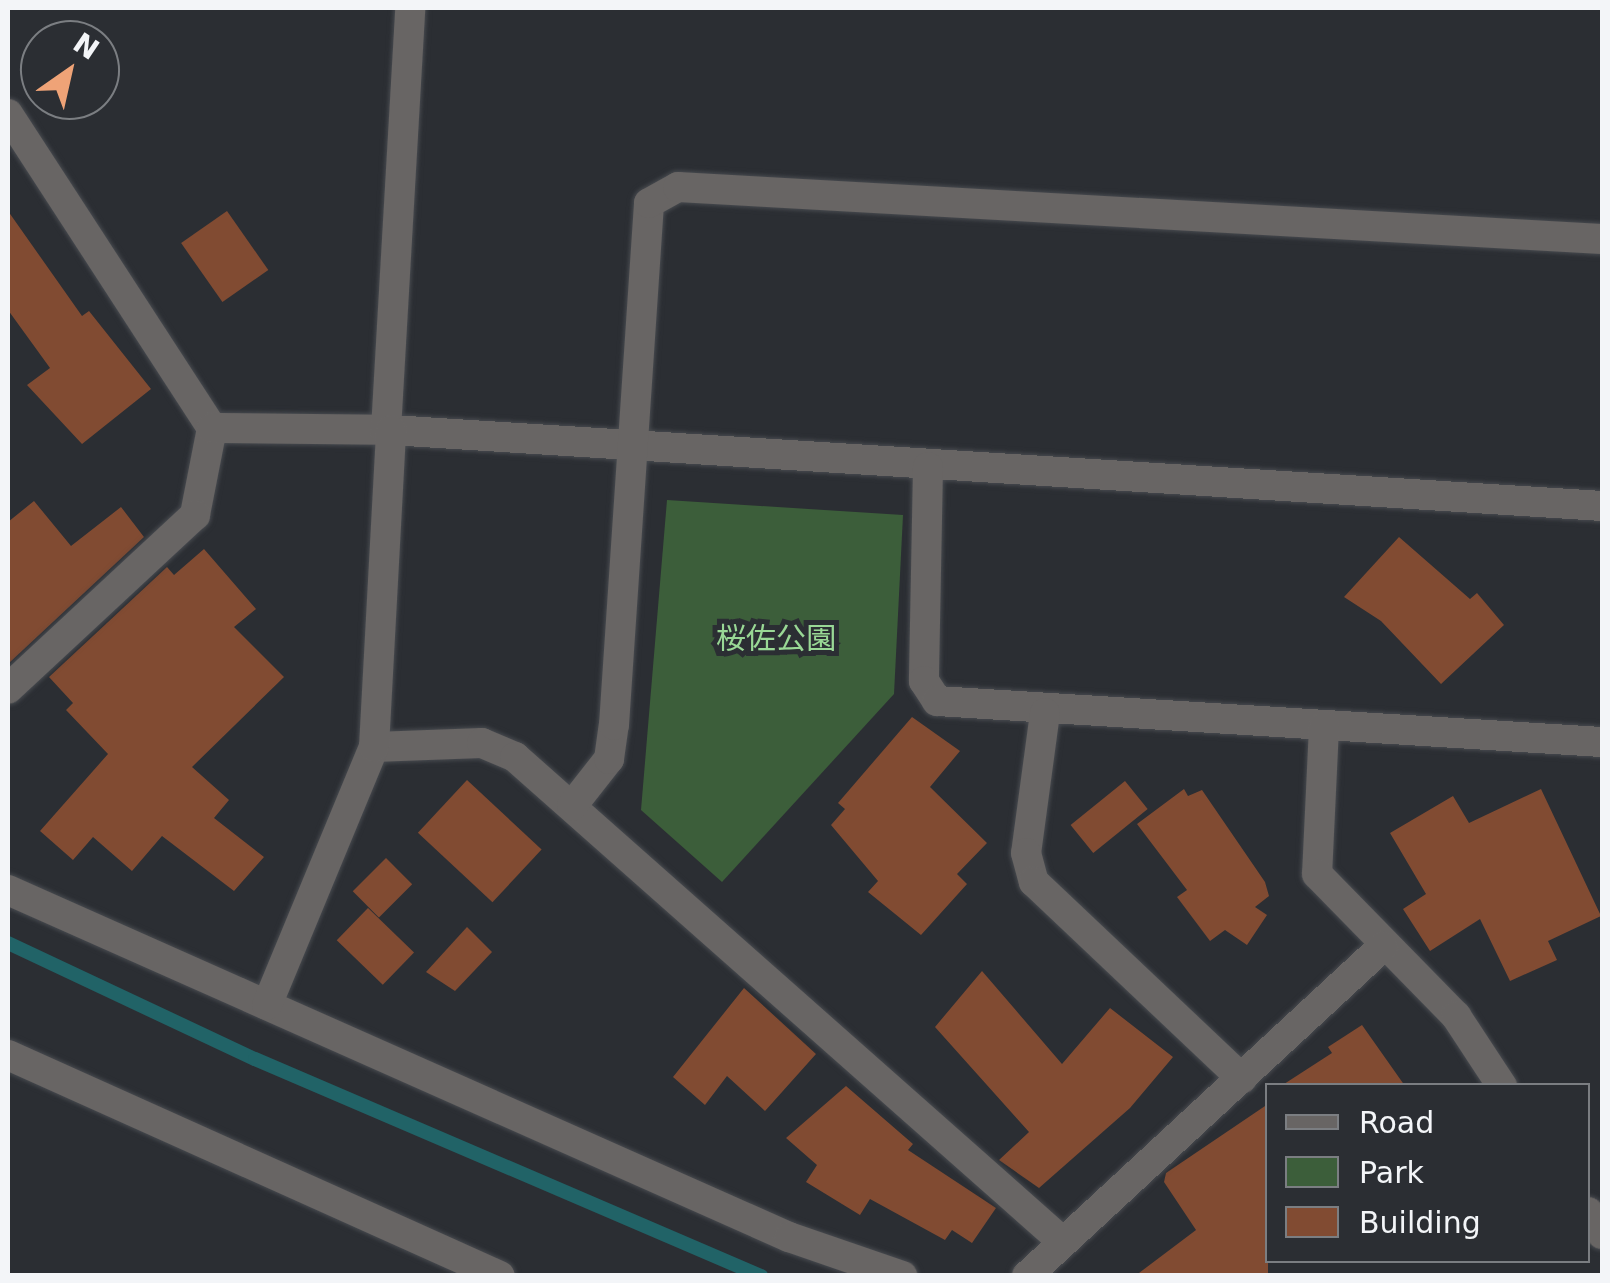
<!DOCTYPE html>
<html>
<head>
<meta charset="utf-8">
<style>
  body { margin:0 }
  #map { position:relative; width:1610px; height:1283px; overflow:hidden; background:#2b2e33; font-family:"DejaVu Sans","Noto Sans JP",sans-serif }
  div>[style] { position:absolute }
  .green>* { inset:0; background:#3c5e3a }
  .stream>* { height:14px; margin:-7px; padding:0 7px; transform-origin:7px; border-radius:7px; background:#216367 }
  .building>* { inset:0; background:#814b32; transform-origin:0 0 }
  .roads { filter:drop-shadow(0 0 2px #474a4f) drop-shadow(0 0 2px #474a4f) }
  .street>* { height:30px; margin:-15px; padding:0 15px; transform-origin:15px; border-radius:15px; background:#686564 }
  span { translate:-50% -50%; white-space:nowrap; text-align:center; line-height:1.15; -webkit-text-stroke:10px #2b2e33; paint-order:stroke }
  .park-label { font-size:30px; color:#99d895 }
  .frame { position:absolute; inset:0; border:10px solid #f3f5f8; pointer-events:none }
  .legend { position:absolute; left:1265px; top:1083px; width:325px; height:180px; box-sizing:border-box; background:#2b2e33; border:2px solid #7b7e82; margin:0; padding:12px 18px; list-style:none; font-size:30px; color:#f3f5f8 }
  .legend li { display:flex; align-items:center; gap:20px; height:50px }
  .legend b { width:50px; border:2px solid #7b7e82 }
  .north { position:absolute; left:20px; top:20px; width:100px; height:100px; box-sizing:border-box; background:#2b2e33; border:2px solid #7b7e82; border-radius:50%; rotate:34deg; font-size:28px; font-weight:700; line-height:40px; text-align:center; color:#f3f5f8 }
  .north::after { content:''; display:block; margin:auto; width:35px; height:45px; background:#efa377; clip-path:polygon(50% 0,100% 100%,50% 72%,0 100%) }
</style>
</head>
<body>
<div id="map">
  <div class="green">
    <i style="clip-path:polygon(667px 500px,903px 515px,894px 694px,722px 882px,641px 810px)"></i>
  </div>
  <div class="stream">
    <i style="left:8px;top:943px;width:273px;rotate:25.2deg"></i>
    <i style="left:255px;top:1059px;width:551px;rotate:23.21deg"></i>
  </div>
  <div class="building">
    <i style="clip-path:polygon(8px 211px,82px 316px,89px 311px,151px 389px,82px 444px,27px 385px,50px 368px,8px 310px)"></i>
    <i style="left:227px;top:211px;width:72px;height:56px;rotate:55deg"></i>
    <i style="clip-path:polygon(34px 501px,71px 546px,121px 507px,144px 537px,8px 664px,8px 522px)"></i>
    <i style="clip-path:polygon(1399px 537px,1470px 599px,1477px 593px,1504px 625px,1441px 684px,1381px 621px,1344px 597px)"></i>
    <i style="clip-path:polygon(204px 549px,256px 609px,234px 627px,284px 677px,192px 767px,229px 800px,214px 818px,264px 857px,234px 891px,162px 836px,132px 871px,93px 837px,73px 860px,40px 831px,108px 754px,66px 710px,73px 703px,49px 677px,167px 567px,174px 575px)"></i>
    <i style="clip-path:polygon(912px 717px,960px 751px,930px 787px,987px 843px,957px 874px,967px 884px,921px 935px,868px 892px,878px 881px,831px 825px,845px 809px,838px 803px)"></i>
    <i style="left:467px;top:780px;width:102px;height:72px;rotate:43deg"></i>
    <i style="left:1125px;top:781px;width:36px;height:70px;rotate:51deg"></i>
    <i style="clip-path:polygon(1184px 789px,1188px 796px,1202px 790px,1265px 882px,1269px 896px,1255px 907px,1267px 915px,1247px 945px,1225px 930px,1210px 941px,1177px 897px,1187px 890px,1137px 824px)"></i>
    <i style="clip-path:polygon(1541px 789px,1601px 916px,1548px 941px,1557px 960px,1510px 981px,1480px 919px,1430px 951px,1403px 909px,1426px 894px,1390px 833px,1453px 796px,1469px 823px)"></i>
    <i style="left:386px;top:858px;width:37px;height:47px;rotate:45deg"></i>
    <i style="left:368px;top:908px;width:64px;height:45px;rotate:44deg"></i>
    <i style="clip-path:polygon(467px 927px,492px 952px,455px 991px,426px 972px)"></i>
    <i style="clip-path:polygon(982px 971px,1062px 1064px,1110px 1008px,1173px 1057px,1130px 1108px,1039px 1188px,999px 1160px,1029px 1132px,935px 1027px)"></i>
    <i style="clip-path:polygon(744px 988px,816px 1054px,765px 1111px,727px 1076px,705px 1105px,673px 1077px)"></i>
    <i style="clip-path:polygon(1362px 1025px,1405px 1086px,1281px 1086px,1332px 1053px,1328px 1047px)"></i>
    <i style="clip-path:polygon(846px 1086px,913px 1144px,908px 1150px,996px 1208px,972px 1243px,952px 1230px,945px 1240px,870px 1199px,860px 1215px,806px 1182px,817px 1165px,786px 1138px)"></i>
    <i style="clip-path:polygon(1268px 1104px,1268px 1276px,1135px 1276px,1196px 1230px,1164px 1182px,1166px 1173px)"></i>
  </div>
  <div class="roads">
    <div class="street">
      <i style="left:8px;top:114px;width:374px;rotate:57deg"></i>
      <i style="left:212px;top:428px;width:89px;rotate:101.1deg"></i>
      <i style="left:195px;top:515px;width:255px;rotate:137.1deg"></i>
      <i style="left:212px;top:428px;width:179px;rotate:0.6deg"></i>
      <i style="left:391px;top:430px;width:1213px;rotate:3.59deg"></i>
      <i style="left:386px;top:430px;width:423px;rotate:-86.7deg"></i>
      <i style="left:928px;top:467px;width:214px;rotate:91.1deg"></i>
      <i style="left:924px;top:681px;width:24px;rotate:57deg"></i>
      <i style="left:937px;top:701px;width:666px;rotate:3.53deg"></i>
      <i style="left:1045px;top:713px;width:141px;rotate:97.7deg"></i>
      <i style="left:1026px;top:853px;width:30px;rotate:75deg"></i>
      <i style="left:1034px;top:882px;width:286px;rotate:43.4deg"></i>
      <i style="left:1324px;top:727px;width:147px;rotate:92.7deg"></i>
      <i style="left:1317px;top:874px;width:199px;rotate:45.6deg"></i>
      <i style="left:1456px;top:1016px;width:84px;rotate:56.7deg"></i>
      <i style="left:374px;top:747px;width:108px;rotate:-2.1deg"></i>
      <i style="left:482px;top:743px;width:36px;rotate:23deg"></i>
      <i style="left:515px;top:757px;width:732px;rotate:41.51deg"></i>
      <i style="left:572px;top:806px;width:60px;rotate:-51.8deg"></i>
      <i style="left:609px;top:759px;width:34px;rotate:-82deg"></i>
      <i style="left:614px;top:725px;width:523px;rotate:-86.16deg"></i>
      <i style="left:649px;top:203px;width:33px;rotate:-29deg"></i>
      <i style="left:678px;top:187px;width:925px;rotate:3.22deg"></i>
      <i style="left:8px;top:890px;width:855px;rotate:23.96deg"></i>
      <i style="left:789px;top:1237px;width:120px;rotate:19deg"></i>
      <i style="left:267px;top:1005px;width:279px;rotate:-67.5deg"></i>
      <i style="left:374px;top:747px;width:317px;rotate:-86.9deg"></i>
      <i style="left:8px;top:1055px;width:539px;rotate:24.19deg"></i>
      <i style="left:1588px;top:1212px;width:26px;rotate:58deg"></i>
      <i style="left:1027px;top:1276px;width:485px;rotate:-42.8deg"></i>
    </div>
  </div>
  <div class="park-label">
    <span style="left:776px;top:639px">桜佐公園</span>
  </div>
  <div class="frame"></div>
  <ul class="legend">
  <li><b style="height:12px;background:#686564"></b>Road</li>
  <li><b style="height:28px;background:#3c5e3a"></b>Park</li>
  <li><b style="height:28px;background:#814b32"></b>Building</li>
  </ul>
  <div class="north">N</div>
</div>
</body>
</html>
